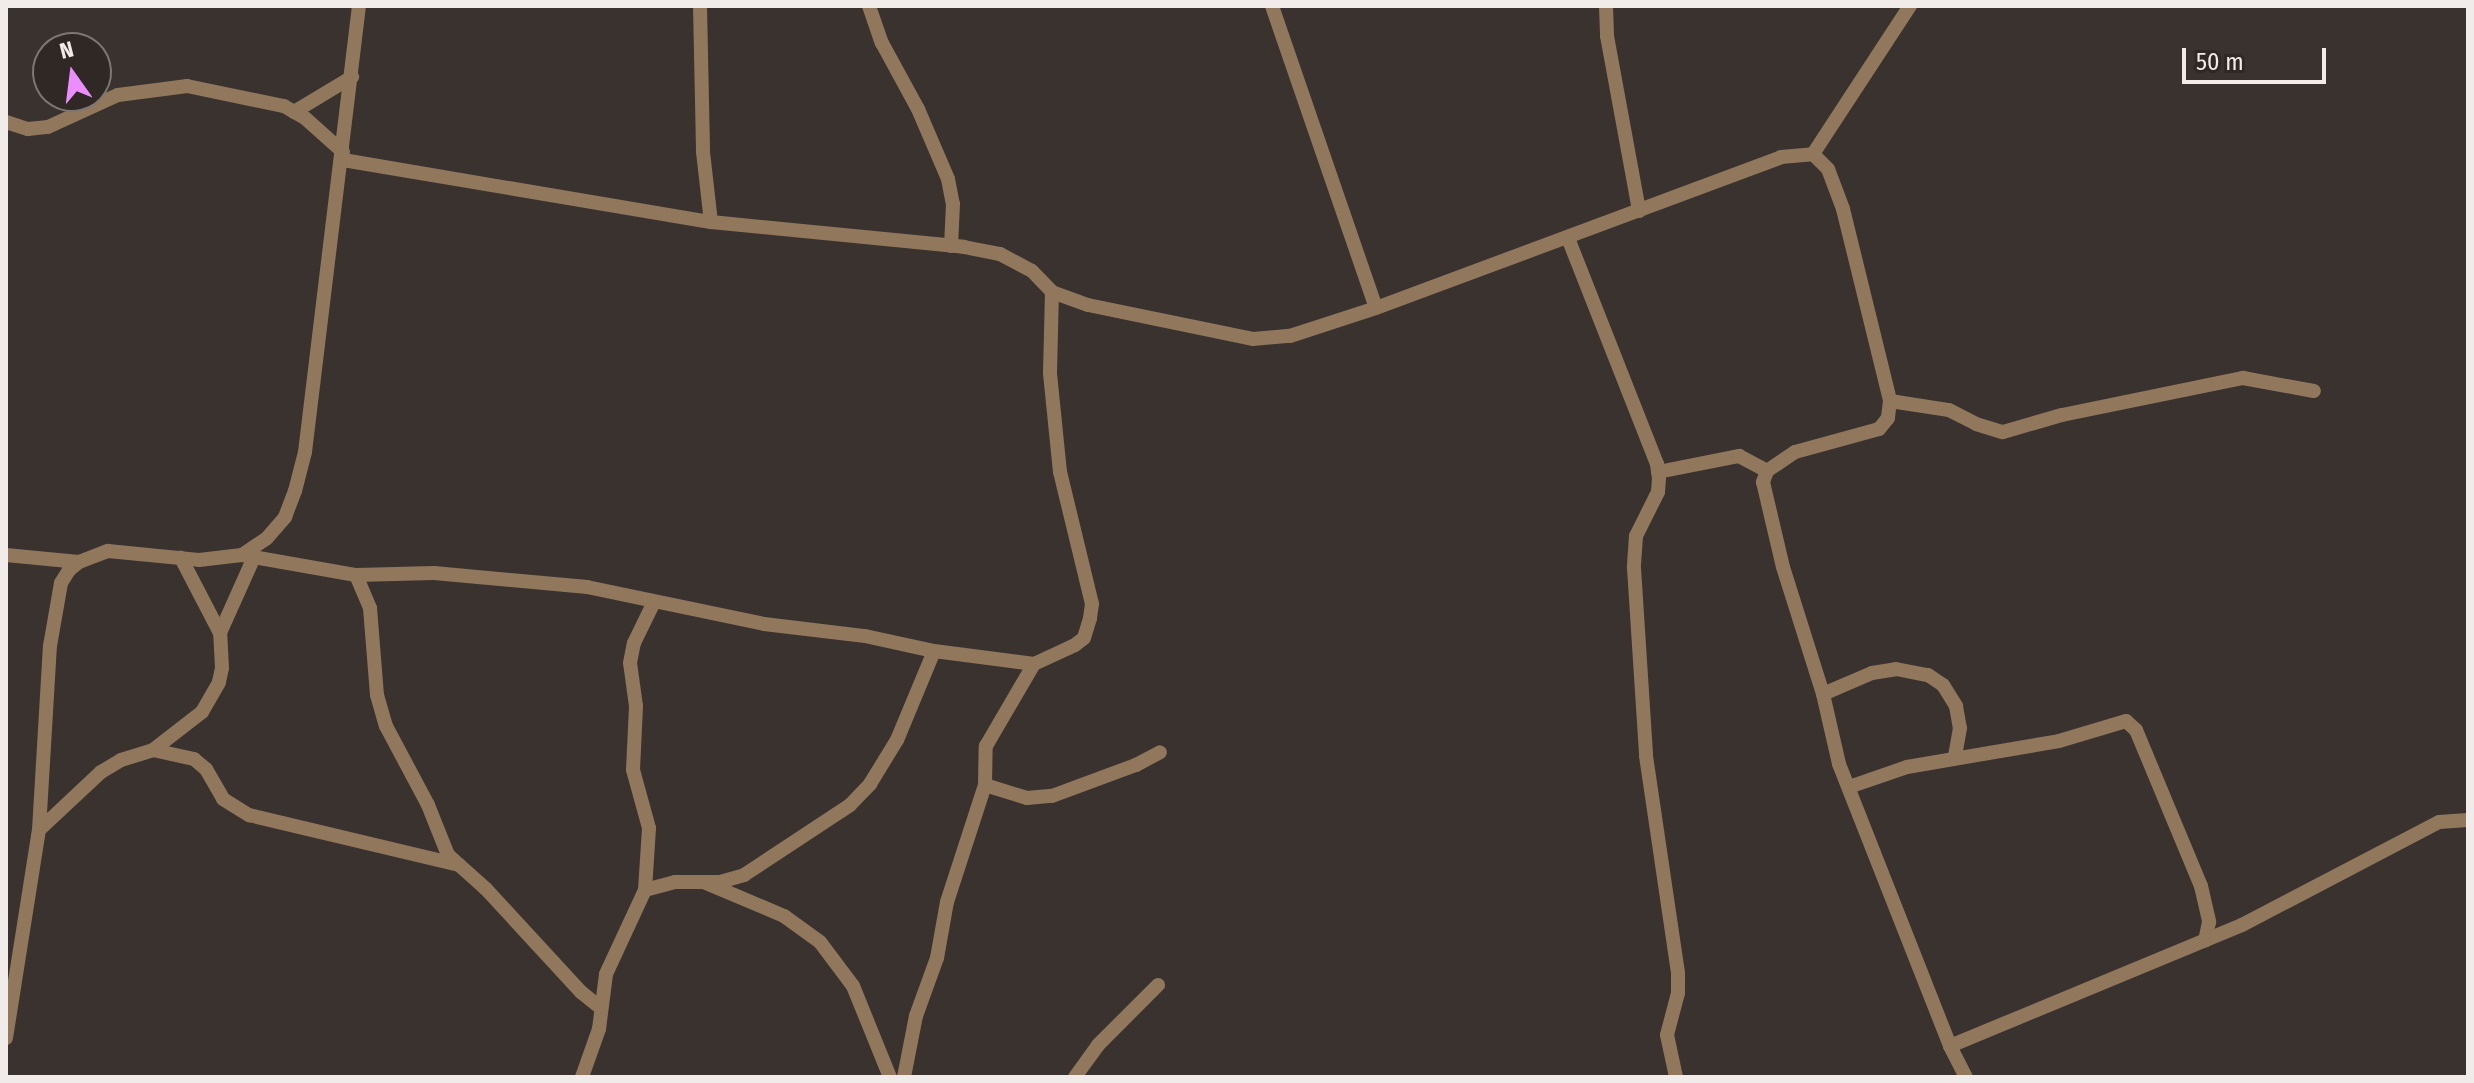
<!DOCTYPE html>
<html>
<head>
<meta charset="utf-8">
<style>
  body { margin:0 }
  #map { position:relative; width:2474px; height:1083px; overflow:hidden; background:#39322f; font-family:"Fira Sans Condensed",sans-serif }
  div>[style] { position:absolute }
  .minor>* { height:14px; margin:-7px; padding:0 7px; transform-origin:7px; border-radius:7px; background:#91775b }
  span { translate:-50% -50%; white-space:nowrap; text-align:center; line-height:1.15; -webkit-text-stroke:8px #2f2825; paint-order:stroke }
  .frame { position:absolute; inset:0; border:8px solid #f1ecea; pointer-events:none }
  .north { position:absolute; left:32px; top:32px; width:80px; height:80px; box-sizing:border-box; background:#2f2825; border:2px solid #7d7674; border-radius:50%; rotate:346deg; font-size:22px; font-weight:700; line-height:32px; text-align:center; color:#f1ecea }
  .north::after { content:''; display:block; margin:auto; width:28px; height:36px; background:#eb8dfb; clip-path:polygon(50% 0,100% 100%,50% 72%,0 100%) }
  .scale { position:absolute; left:2182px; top:48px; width:144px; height:36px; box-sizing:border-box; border:4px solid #f1ecea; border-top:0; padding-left:10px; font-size:24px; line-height:28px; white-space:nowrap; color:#f1ecea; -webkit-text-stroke:6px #2f2825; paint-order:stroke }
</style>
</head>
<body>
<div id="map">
  <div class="minor">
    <i style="left:700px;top:6px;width:146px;rotate:88.8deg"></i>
    <i style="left:703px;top:152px;width:70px;rotate:83.5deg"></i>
    <i style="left:869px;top:6px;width:39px;rotate:71deg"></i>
    <i style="left:882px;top:43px;width:75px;rotate:61.4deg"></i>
    <i style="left:918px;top:109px;width:76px;rotate:66.8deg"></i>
    <i style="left:948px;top:179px;width:25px;rotate:79deg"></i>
    <i style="left:953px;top:204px;width:42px;rotate:92.7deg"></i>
    <i style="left:1272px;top:6px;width:319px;rotate:71deg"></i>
    <i style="left:1606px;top:6px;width:30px;rotate:88deg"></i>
    <i style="left:1607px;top:36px;width:178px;rotate:79.6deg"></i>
    <i style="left:294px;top:112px;width:68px;rotate:-31.1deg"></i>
    <i style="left:6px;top:122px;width:23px;rotate:18deg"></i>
    <i style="left:28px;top:129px;width:20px;rotate:-6deg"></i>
    <i style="left:48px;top:127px;width:77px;rotate:-24.6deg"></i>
    <i style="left:118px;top:95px;width:70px;rotate:-7.4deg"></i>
    <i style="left:187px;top:86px;width:99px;rotate:11.7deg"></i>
    <i style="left:284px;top:106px;width:24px;rotate:30deg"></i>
    <i style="left:305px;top:118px;width:51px;rotate:41.8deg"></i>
    <i style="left:1813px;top:154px;width:177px;rotate:-56.8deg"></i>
    <i style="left:343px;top:160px;width:373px;rotate:9.6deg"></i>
    <i style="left:711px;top:222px;width:254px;rotate:5.6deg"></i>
    <i style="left:964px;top:247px;width:37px;rotate:11deg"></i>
    <i style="left:1000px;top:254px;width:36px;rotate:28deg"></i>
    <i style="left:1032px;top:271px;width:29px;rotate:46deg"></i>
    <i style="left:1052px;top:292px;width:38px;rotate:20deg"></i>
    <i style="left:1088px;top:305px;width:168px;rotate:11.6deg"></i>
    <i style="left:1253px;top:339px;width:37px;rotate:-5deg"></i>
    <i style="left:1290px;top:336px;width:90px;rotate:-18deg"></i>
    <i style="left:1376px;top:308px;width:432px;rotate:-20.4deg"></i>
    <i style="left:1781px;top:157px;width:32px;rotate:-5deg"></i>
    <i style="left:1813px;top:154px;width:21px;rotate:45deg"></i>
    <i style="left:1828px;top:169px;width:43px;rotate:69.4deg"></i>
    <i style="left:1843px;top:209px;width:198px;rotate:76.2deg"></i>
    <i style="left:1890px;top:401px;width:60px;rotate:8.7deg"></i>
    <i style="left:1949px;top:410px;width:30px;rotate:27deg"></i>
    <i style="left:1976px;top:424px;width:28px;rotate:17deg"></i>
    <i style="left:2003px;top:432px;width:61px;rotate:-16.1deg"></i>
    <i style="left:2062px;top:415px;width:185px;rotate:-11.6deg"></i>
    <i style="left:2243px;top:378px;width:72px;rotate:10.4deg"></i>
    <i style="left:1568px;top:238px;width:243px;rotate:68.5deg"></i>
    <i style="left:1657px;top:464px;width:14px;rotate:82deg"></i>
    <i style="left:1659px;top:478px;width:14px;rotate:94deg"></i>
    <i style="left:1658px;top:492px;width:49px;rotate:116.6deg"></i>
    <i style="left:1636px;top:536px;width:32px;rotate:94deg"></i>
    <i style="left:1634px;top:568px;width:188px;rotate:86.3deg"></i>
    <i style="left:1646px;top:756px;width:219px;rotate:81.6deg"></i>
    <i style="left:1678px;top:973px;width:20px;rotate:90deg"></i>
    <i style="left:1678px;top:993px;width:43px;rotate:104.7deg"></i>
    <i style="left:1667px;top:1035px;width:43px;rotate:77.9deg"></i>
    <i style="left:1890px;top:401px;width:17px;rotate:97deg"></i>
    <i style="left:1888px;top:418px;width:14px;rotate:129deg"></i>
    <i style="left:1879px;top:429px;width:87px;rotate:164.7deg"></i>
    <i style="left:1795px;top:452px;width:34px;rotate:146deg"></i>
    <i style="left:1767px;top:471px;width:12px;rotate:110deg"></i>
    <i style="left:1763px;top:482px;width:87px;rotate:76.8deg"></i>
    <i style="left:1783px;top:567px;width:133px;rotate:72.5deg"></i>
    <i style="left:1823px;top:694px;width:72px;rotate:77.1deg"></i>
    <i style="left:1839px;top:764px;width:303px;rotate:68.5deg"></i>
    <i style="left:1950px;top:1046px;width:35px;rotate:63deg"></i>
    <i style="left:1658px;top:472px;width:83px;rotate:-11.2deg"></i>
    <i style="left:1739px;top:456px;width:32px;rotate:28deg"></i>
    <i style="left:6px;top:555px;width:73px;rotate:5.5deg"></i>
    <i style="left:242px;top:555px;width:116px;rotate:10deg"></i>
    <i style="left:356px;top:575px;width:78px;rotate:-1.5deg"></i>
    <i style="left:434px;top:573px;width:154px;rotate:5.2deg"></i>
    <i style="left:587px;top:587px;width:181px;rotate:11.8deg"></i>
    <i style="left:764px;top:624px;width:102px;rotate:6.8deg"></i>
    <i style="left:865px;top:636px;width:71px;rotate:12.3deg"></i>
    <i style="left:934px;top:651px;width:101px;rotate:7.4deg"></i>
    <i style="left:356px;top:575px;width:36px;rotate:67deg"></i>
    <i style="left:370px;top:608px;width:87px;rotate:85.4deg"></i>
    <i style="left:377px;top:695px;width:32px;rotate:74deg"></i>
    <i style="left:386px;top:726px;width:89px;rotate:62deg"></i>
    <i style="left:428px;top:805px;width:54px;rotate:68.2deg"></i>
    <i style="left:448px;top:855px;width:51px;rotate:41.8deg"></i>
    <i style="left:486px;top:889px;width:140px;rotate:47.3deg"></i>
    <i style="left:581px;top:992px;width:26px;rotate:39deg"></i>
    <i style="left:220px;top:633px;width:83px;rotate:-65.9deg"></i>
    <i style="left:1823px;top:694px;width:53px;rotate:-23.2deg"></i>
    <i style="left:1872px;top:673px;width:24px;rotate:-9deg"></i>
    <i style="left:1896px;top:669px;width:33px;rotate:11deg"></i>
    <i style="left:1928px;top:675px;width:18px;rotate:34deg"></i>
    <i style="left:1943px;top:685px;width:25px;rotate:58deg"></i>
    <i style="left:1956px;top:706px;width:22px;rotate:80deg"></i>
    <i style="left:1960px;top:728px;width:29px;rotate:100deg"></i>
    <i style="left:153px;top:750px;width:62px;rotate:-37.8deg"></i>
    <i style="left:202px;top:712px;width:34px;rotate:-60deg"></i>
    <i style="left:219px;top:682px;width:14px;rotate:-78deg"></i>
    <i style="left:222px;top:668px;width:35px;rotate:-93deg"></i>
    <i style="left:220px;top:633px;width:85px;rotate:-117.5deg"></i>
    <i style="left:985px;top:785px;width:44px;rotate:17.2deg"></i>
    <i style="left:1027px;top:798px;width:25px;rotate:-5deg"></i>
    <i style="left:1052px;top:796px;width:90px;rotate:-20.3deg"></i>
    <i style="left:1136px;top:765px;width:27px;rotate:-28deg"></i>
    <i style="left:1849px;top:787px;width:61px;rotate:-19deg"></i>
    <i style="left:1907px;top:767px;width:154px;rotate:-9.7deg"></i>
    <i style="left:2059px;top:741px;width:70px;rotate:-16.6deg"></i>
    <i style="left:2126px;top:721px;width:13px;rotate:42deg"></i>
    <i style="left:2136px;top:730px;width:169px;rotate:67.4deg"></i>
    <i style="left:2201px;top:886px;width:37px;rotate:77deg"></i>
    <i style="left:2209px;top:922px;width:19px;rotate:102deg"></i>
    <i style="left:39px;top:830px;width:85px;rotate:-43.1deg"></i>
    <i style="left:101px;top:772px;width:23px;rotate:-31deg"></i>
    <i style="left:121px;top:760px;width:34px;rotate:-17deg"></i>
    <i style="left:153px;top:750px;width:42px;rotate:12.4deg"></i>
    <i style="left:194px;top:759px;width:16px;rotate:40deg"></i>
    <i style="left:206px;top:769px;width:34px;rotate:60deg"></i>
    <i style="left:223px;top:799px;width:31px;rotate:32deg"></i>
    <i style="left:249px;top:815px;width:216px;rotate:13.4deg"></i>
    <i style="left:706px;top:883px;width:85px;rotate:22.9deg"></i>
    <i style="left:784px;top:916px;width:44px;rotate:35.8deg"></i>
    <i style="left:820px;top:942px;width:55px;rotate:53.1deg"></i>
    <i style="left:853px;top:986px;width:98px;rotate:67.9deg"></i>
    <i style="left:645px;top:890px;width:31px;rotate:-15deg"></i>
    <i style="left:675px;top:882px;width:45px"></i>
    <i style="left:720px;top:882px;width:25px;rotate:-16deg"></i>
    <i style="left:744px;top:875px;width:127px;rotate:-33.4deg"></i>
    <i style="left:850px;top:805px;width:29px;rotate:-46deg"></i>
    <i style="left:870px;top:784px;width:52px;rotate:-58.5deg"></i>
    <i style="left:897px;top:740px;width:96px;rotate:-67.4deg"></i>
    <i style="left:6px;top:1038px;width:211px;rotate:-81deg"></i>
    <i style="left:39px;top:830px;width:184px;rotate:-86.6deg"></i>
    <i style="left:50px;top:646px;width:64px;rotate:-80.1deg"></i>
    <i style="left:61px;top:583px;width:15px;rotate:-58deg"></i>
    <i style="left:69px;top:570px;width:13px;rotate:-39deg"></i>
    <i style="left:79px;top:562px;width:31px;rotate:-21deg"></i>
    <i style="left:108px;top:551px;width:91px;rotate:5.6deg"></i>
    <i style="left:199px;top:560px;width:43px;rotate:-6.6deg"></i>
    <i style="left:242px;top:555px;width:30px;rotate:-34deg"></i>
    <i style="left:267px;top:538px;width:28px;rotate:-49deg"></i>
    <i style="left:285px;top:517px;width:28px;rotate:-69deg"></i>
    <i style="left:295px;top:491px;width:40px;rotate:-75.6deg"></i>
    <i style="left:305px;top:452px;width:449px;rotate:-83.1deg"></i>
    <i style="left:1950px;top:1046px;width:316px;rotate:-22.5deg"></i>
    <i style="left:2242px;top:925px;width:222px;rotate:-27.6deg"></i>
    <i style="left:2439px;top:822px;width:29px;rotate:-4deg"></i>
    <i style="left:582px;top:1077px;width:51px;rotate:-70.5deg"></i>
    <i style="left:599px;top:1029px;width:55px;rotate:-82.7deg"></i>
    <i style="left:606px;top:974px;width:93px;rotate:-65.1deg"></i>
    <i style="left:645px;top:890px;width:62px;rotate:-86.3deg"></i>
    <i style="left:649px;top:828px;width:60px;rotate:-105.4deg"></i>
    <i style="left:633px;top:770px;width:64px;rotate:-87.3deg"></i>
    <i style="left:636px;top:706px;width:43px;rotate:-97.9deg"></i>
    <i style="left:630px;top:663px;width:20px;rotate:-79deg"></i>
    <i style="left:634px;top:643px;width:46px;rotate:-64deg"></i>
    <i style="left:904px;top:1077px;width:62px;rotate:-78.9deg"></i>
    <i style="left:916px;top:1016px;width:62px;rotate:-70.1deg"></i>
    <i style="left:937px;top:958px;width:57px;rotate:-79.9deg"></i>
    <i style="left:947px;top:902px;width:123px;rotate:-72deg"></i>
    <i style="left:985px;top:785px;width:39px;rotate:-89deg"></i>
    <i style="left:986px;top:746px;width:95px;rotate:-59.7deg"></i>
    <i style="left:1034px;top:664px;width:45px;rotate:-24.9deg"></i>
    <i style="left:1075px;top:645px;width:11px;rotate:-38deg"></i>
    <i style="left:1084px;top:638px;width:21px;rotate:-73deg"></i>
    <i style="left:1090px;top:618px;width:14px;rotate:-82deg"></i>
    <i style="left:1092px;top:604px;width:136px;rotate:-103.6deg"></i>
    <i style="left:1060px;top:472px;width:100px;rotate:-95.8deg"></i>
    <i style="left:1050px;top:373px;width:81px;rotate:-88.6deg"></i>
    <i style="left:1075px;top:1077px;width:39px;rotate:-54deg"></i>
    <i style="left:1098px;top:1045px;width:85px;rotate:-45deg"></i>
  </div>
  <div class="frame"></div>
  <div class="north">N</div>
  <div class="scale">50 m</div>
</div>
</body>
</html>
